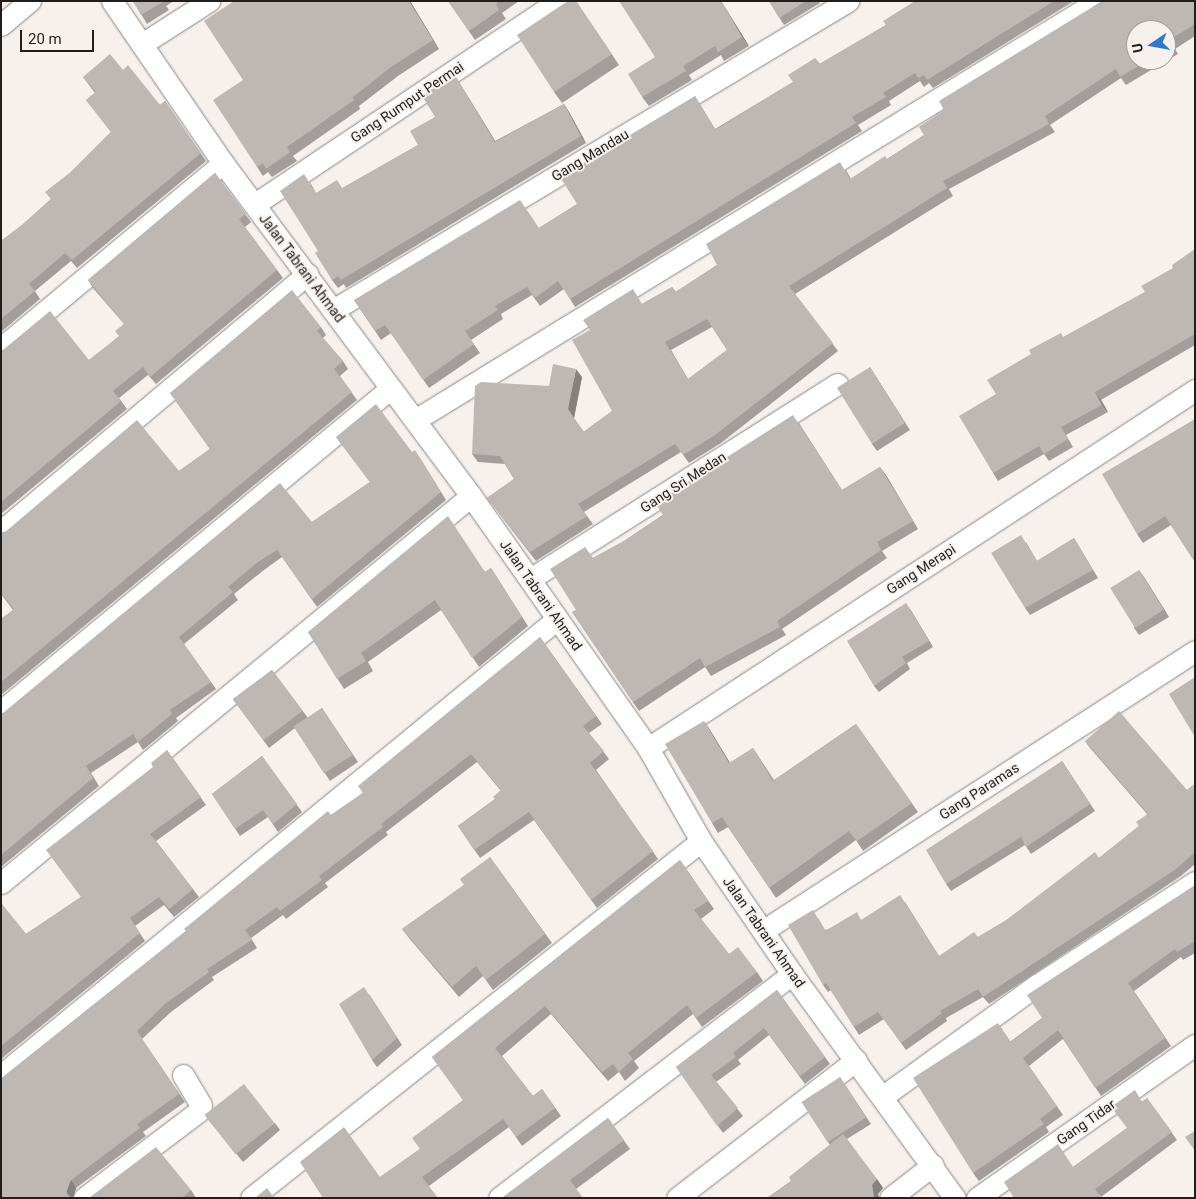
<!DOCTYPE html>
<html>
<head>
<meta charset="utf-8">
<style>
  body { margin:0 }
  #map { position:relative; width:1196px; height:1199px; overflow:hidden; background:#f7f1ed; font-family:Roboto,sans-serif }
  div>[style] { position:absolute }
  .roads { filter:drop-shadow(0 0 1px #8b8683) drop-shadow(0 0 1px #8b8683) }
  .minor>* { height:21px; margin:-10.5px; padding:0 10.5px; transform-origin:10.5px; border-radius:10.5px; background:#fff }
  .wall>* { inset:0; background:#a39e9c }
  .shaded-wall>* { inset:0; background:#85817f }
  .building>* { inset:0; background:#beb8b5; transform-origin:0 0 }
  span { translate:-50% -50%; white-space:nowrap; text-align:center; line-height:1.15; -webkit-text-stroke:4px #f7f1ed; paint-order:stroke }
  .street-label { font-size:14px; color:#201e1d }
  .frame { position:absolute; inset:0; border:2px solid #201e1d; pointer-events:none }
  .north { position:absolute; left:1126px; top:20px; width:50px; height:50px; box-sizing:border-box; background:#f7f1ed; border:1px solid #a19d9a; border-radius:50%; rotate:258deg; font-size:14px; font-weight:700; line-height:20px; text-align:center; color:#201e1d }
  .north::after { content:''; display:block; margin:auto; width:18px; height:22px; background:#2f79ca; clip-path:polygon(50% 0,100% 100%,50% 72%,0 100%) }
  .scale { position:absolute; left:20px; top:30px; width:74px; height:22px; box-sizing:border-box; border:2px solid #201e1d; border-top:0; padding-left:6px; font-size:15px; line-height:18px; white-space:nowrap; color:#201e1d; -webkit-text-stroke:4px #f7f1ed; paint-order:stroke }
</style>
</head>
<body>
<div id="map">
  <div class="roads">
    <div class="minor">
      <i style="left:112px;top:1px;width:196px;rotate:55.6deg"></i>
      <i style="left:223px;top:163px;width:415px;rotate:53.3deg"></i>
      <i style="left:471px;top:496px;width:308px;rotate:54.9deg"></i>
      <i style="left:648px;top:748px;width:107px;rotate:60.3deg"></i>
      <i style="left:701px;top:841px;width:161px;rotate:55.6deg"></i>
      <i style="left:792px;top:974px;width:277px;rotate:54deg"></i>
      <i style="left:1px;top:25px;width:38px;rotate:-40deg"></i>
      <i style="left:142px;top:44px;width:80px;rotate:-32.7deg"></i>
      <i style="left:255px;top:204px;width:365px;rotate:-33.8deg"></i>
      <i style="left:333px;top:310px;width:601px;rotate:-30.96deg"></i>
      <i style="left:1px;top:348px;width:289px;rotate:-39.8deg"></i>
      <i style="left:415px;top:420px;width:801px;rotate:-31.53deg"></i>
      <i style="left:1px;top:531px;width:400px;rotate:-40deg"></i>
      <i style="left:530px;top:579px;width:364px;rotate:-32.4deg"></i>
      <i style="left:1px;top:711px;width:506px;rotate:-39.63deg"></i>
      <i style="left:648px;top:748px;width:654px;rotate:-33.2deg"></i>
      <i style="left:1px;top:883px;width:609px;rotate:-39.47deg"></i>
      <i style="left:764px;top:930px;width:513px;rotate:-32.92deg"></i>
      <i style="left:1px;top:1075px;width:719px;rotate:-39.36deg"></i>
      <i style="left:882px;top:1097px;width:191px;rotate:-35.9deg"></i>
      <i style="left:1037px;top:985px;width:189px;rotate:-33.1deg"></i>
      <i style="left:84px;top:1198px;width:144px;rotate:-37.1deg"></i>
      <i style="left:199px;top:1111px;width:6px;rotate:-72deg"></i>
      <i style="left:201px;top:1105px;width:35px;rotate:-121deg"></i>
      <i style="left:251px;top:1198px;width:574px;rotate:-38.43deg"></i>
      <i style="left:499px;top:1198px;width:369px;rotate:-37.4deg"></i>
      <i style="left:677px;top:1198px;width:226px;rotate:-37.6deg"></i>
      <i style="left:890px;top:1198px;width:54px;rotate:-37.5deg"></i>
      <i style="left:977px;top:1198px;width:266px;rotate:-35.1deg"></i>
    </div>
  </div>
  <div class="wall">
    <i style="clip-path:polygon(133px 1px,174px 1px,166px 6px,169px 10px,147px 24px)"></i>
    <i style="clip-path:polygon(234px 1px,410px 1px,439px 49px,398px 76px,359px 106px,360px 109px,293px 156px,297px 161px,272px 177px,268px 172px,263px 176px,257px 167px,243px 80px)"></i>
    <i style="clip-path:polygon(448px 1px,519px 1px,502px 13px,506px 19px,475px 40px)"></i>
    <i style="clip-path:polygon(576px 1px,619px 65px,562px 103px,554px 92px)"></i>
    <i style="clip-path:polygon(721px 1px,749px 46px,724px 61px,721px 55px,689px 75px,692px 80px,649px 106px,642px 97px)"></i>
    <i style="clip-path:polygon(769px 1px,818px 1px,820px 3px,784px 25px)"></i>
    <i style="clip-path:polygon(915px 1px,1074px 1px,933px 88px,929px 83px,924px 87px,920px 81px,889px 101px,891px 105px,858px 125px,862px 131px,575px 307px,564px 289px,540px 306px,532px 295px,501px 314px,503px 319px,471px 340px,480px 353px,429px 388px,391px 333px,381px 340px,354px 300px,539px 228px,577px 204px,695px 96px,715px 129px,793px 82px,815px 58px,820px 64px,886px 25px)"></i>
    <i style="clip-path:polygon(evenodd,1195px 1px,1195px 36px,1175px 49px,1178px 54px,1126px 85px,1121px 78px,1050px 125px,1055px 132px,949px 189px,953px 196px,795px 294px,838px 351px,721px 443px,689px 463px,681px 452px,584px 512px,593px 524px,536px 561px,487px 498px,514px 479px,505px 464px,478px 462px,472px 454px,549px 386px,582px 377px,574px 418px,584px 432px,612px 411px,642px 304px,672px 287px,676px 292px,717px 265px,846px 170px,851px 179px,887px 159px,924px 135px,944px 110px,1099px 3px,1195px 1px,1166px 30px,1166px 60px,1136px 60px,1166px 30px,1195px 1px,712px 327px,727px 350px,688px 379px,671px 350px,712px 327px)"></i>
    <i style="clip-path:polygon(123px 70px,160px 105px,165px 101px,206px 161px,77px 268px,71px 261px,35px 291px,40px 299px,1px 332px,1px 241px,22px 225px,51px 199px,72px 171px,111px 132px,86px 100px,95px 93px,83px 77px)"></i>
    <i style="clip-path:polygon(454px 74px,495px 141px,564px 104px,569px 112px,586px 143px,346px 288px,344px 284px,338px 288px,332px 280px,318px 251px,310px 182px,316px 193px,343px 188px,418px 145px,435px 117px)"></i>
    <i style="clip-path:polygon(215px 173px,251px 222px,245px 227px,283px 278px,156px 384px,148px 375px,119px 398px,127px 409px,1px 514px,1px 350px,89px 360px,119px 337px,124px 324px,93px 288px,88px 280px)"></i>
    <i style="clip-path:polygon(1195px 249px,1195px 345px,1101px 400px,1108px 412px,1066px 435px,1073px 447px,1049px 461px,1044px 454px,998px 481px,993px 473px,996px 394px,1064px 337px,1145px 292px)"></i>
    <i style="clip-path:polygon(321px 327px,326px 335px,323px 338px,343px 361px,348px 369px,340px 376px,357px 400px,1px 695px,1px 619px,13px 610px,1px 594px,1px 533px,179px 471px,210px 449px,170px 393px)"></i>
    <i style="clip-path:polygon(870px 367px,910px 430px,877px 451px,872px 444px)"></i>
    <i style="clip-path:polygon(1195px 419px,1195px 562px,1171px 525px,1143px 543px,1137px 534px)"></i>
    <i style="clip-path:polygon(799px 423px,842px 490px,880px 467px,918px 529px,882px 551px,887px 558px,782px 629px,786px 635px,711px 676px,705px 667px,639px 711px,572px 612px,576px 610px,593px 558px,624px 541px)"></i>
    <i style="clip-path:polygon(336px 437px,412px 452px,420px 458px,446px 500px,317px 607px,282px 557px,264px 570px,234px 594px,238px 600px,184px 644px,216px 689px,176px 718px,178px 721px,143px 750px,138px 742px,91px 773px,99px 786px,1px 867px,1px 713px,3px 713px,312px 522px,370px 482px)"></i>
    <i style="clip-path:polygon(1074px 538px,1098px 578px,1030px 615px,1025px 608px,1026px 542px,1037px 561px)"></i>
    <i style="clip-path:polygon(491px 568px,528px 626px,479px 667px,441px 610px,368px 662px,373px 671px,344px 689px,308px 632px,485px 572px)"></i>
    <i style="clip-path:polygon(1139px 570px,1169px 617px,1139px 635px,1134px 628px)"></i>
    <i style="clip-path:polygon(910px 609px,933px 647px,907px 663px,910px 669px,879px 692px,874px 686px)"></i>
    <i style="clip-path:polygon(540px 637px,602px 724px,589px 733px,609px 759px,596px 770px,658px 859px,597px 908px,534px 820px,480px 858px,458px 826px,495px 799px,501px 791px,477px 762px,386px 832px,388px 835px,325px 883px,328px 887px,286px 919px,283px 915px,251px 938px,257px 948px,212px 977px,214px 980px,171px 1012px,142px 1039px,185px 1102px,143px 1132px,146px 1136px,76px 1188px,73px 1198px,3px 1077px,331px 815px,363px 793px)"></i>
    <i style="clip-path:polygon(272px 670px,308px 718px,322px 708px,358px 762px,330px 781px,295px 728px,269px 748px,233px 699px)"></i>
    <i style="clip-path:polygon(704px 721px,710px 730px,730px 763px,753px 748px,774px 780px,856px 724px,918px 812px,863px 851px,856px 840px,776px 898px,728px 827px,718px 833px,712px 823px)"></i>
    <i style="clip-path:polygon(1085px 741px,1187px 790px,1195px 784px,1195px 864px,1181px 876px,989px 1004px,983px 997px,946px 1018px,947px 1021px,906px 1050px,884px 1019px,859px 1035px,831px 990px,828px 992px,823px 985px,818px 918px,825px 930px,862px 920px,905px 902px,939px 956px,978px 937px,1005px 921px,1099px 858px,1139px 826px,1147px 814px,1090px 748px)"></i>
    <i style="clip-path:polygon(167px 750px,206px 805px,156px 841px,199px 897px,174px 917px,164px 905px,135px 926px,145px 941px,1px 1059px,1px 903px,26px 934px,81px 897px,153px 767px)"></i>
    <i style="clip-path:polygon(262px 756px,302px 812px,278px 832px,268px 817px,240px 836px,212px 794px)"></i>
    <i style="clip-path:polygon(1062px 761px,1095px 811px,1031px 854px,1025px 845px,951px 891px,946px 884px)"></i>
    <i style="clip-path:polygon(490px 857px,552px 943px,493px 990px,483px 976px,459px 997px,409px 938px,402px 929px,464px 885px)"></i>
    <i style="clip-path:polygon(680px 860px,714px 909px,701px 919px,729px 954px,757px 972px,763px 981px,702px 1027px,693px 1014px,634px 1061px,639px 1068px,625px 1081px,619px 1072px,608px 1081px,551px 1014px,502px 1056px,533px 1096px,542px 1089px,561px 1116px,522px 1146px,509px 1127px,429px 1186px,380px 1177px,420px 1149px,463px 1100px,432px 1057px)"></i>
    <i style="clip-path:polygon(1195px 885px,1195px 953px,1183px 960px,1181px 957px,1134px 991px,1171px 1046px,1101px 1096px,1063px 1039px,1029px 1066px,1063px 1115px,1046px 1127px,1049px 1132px,979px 1181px,973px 1173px,1011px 1041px,1042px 1018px)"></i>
    <i style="clip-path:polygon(777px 990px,830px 1064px,805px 1084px,769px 1035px,738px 1060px,741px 1064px,716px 1082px,743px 1116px,723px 1133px,676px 1067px)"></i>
    <i style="clip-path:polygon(369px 994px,402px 1045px,377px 1067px,372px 1060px)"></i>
    <i style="clip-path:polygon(840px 1077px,871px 1124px,847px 1139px,883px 1188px,878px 1194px,879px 1198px,767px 1198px,791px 1181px,830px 1145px,804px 1105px)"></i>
    <i style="clip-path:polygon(1147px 1098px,1177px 1140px,1101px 1197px,1073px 1167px,1127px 1128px,1142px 1102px)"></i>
    <i style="clip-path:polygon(206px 1117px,275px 1123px,280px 1130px,243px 1162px)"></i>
    <i style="clip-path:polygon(608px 1118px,630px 1149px,576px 1189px,502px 1198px)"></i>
    <i style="clip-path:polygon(191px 1190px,196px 1198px,89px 1198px)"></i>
  </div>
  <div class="shaded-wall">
    <i style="clip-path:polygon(409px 1px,410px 1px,439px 49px,433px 40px)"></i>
    <i style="clip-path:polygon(721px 1px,749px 46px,742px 37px)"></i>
    <i style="clip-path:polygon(454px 74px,459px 82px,500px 149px,495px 142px)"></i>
    <i style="clip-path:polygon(564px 104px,569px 112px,586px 143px,581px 136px)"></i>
    <i style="clip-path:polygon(576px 369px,582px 377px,574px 418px,568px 409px)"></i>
    <i style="clip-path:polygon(1095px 392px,1101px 400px,1108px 412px,1102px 405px)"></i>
    <i style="clip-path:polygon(880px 467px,886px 475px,918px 529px,913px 521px)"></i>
    <i style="clip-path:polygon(1139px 570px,1144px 577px,1169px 617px,1164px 610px)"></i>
    <i style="clip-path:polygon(906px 603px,910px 609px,933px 647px,929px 641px)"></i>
    <i style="clip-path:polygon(704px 721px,710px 730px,736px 773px,729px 763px)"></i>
    <i style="clip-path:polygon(877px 1179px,883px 1188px,878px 1194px,879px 1198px,875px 1198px,874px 1197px,872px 1185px)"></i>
    <i style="clip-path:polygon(71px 1180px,76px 1188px,73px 1198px,70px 1198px,66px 1192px)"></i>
  </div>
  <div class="building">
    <i style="clip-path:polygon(133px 1px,163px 1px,163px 2px,141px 15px)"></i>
    <i style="clip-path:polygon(234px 1px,409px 1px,433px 40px,391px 67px,353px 97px,354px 100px,287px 147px,290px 152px,266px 169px,263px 163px,257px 167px,213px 100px,243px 80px,204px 21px)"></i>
    <i style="clip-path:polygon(448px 1px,500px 1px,496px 4px,499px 10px,469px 31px)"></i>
    <i style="clip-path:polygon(568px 1px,576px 1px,612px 54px,554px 92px,517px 35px)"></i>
    <i style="clip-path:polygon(619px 1px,721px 1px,742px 37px,718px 52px,715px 46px,683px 66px,686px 71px,642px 97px,628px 74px,655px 57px)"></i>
    <i style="clip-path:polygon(769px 1px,806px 1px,779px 18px)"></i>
    <i style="clip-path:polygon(915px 1px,1054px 1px,927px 80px,924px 75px,918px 78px,915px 73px,883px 93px,886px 97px,852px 117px,856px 123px,570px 299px,558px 281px,535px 298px,527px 287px,495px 306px,498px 310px,465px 331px,474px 344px,423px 380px,385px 325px,375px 331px,354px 300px,520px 200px,539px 228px,577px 204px,560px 177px,695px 96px,715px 130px,793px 82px,788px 75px,815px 58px,819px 64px,886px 25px,883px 21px)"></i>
    <i style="clip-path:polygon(evenodd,1100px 1px,1195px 1px,1195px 24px,1169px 40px,1172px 45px,1166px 49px,1166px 30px,1136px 30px,1136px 60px,1148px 60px,1120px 77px,1116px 69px,1045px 116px,1049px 124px,943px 181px,947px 188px,789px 286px,833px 343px,715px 435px,683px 455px,675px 444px,578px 504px,587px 516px,530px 552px,487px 498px,514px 479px,500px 456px,472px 454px,475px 386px,481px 382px,549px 386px,553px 364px,576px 369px,568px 409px,583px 432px,612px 411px,572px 340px,590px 330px,583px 320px,633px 289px,642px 304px,672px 287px,675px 292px,717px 265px,706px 244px,840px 162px,850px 179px,885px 156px,887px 159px,924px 135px,919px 127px,944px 110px,939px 101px,1099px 3px,1100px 1px,707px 319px,727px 350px,688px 379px,665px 342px,707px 319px)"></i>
    <i style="clip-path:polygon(110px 54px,123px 70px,128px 65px,160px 105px,165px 101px,201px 153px,72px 260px,65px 253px,29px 284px,35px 291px,1px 319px,1px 241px,22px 225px,51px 199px,45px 192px,72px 171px,111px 132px,86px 100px,96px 92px,83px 77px)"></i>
    <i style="clip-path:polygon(454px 74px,495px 142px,564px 104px,581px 136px,341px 280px,338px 276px,332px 280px,315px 253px,318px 251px,280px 191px,304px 174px,316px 193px,337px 180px,342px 188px,418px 145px,410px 131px,435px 117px,422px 96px)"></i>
    <i style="clip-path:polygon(215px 173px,246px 214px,239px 219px,277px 270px,150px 377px,143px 367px,113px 391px,121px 401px,1px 502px,1px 350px,3px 350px,50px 311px,89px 360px,119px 336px,115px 331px,124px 324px,88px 280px)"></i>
    <i style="clip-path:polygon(1195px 249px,1195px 334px,1095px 392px,1102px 405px,1061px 427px,1068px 439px,1044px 454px,1039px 446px,993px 473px,959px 416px,996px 394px,987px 380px,1031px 354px,1029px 350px,1061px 333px,1063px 337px,1145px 292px,1141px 286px,1173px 268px,1172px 265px)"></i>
    <i style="clip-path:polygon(292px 290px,321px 327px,317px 331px,343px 361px,334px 369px,352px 392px,1px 682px,1px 619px,14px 609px,1px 593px,1px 533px,4px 533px,137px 420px,179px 471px,210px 449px,170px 393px)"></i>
    <i style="left:870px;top:367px;width:66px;height:39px;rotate:58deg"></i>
    <i style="clip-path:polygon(376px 404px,412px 452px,415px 450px,441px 492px,312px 599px,277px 550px,258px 562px,228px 587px,233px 592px,179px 637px,211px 682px,170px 710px,172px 714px,138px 742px,133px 734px,86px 766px,93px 778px,1px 855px,1px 713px,3px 713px,280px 483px,312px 522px,370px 482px,336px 437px)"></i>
    <i style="clip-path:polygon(793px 415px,842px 490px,880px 467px,913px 521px,877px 542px,881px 550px,777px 621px,780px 627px,705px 667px,700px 658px,633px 702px,572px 612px,576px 610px,550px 569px,585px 547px,593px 558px,624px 541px,663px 515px,655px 503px)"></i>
    <i style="clip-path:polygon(1195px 419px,1195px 557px,1192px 558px,1165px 516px,1137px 534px,1102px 474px)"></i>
    <i style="clip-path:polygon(448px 516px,485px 572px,491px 568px,522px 617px,472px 658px,435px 600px,361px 653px,366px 661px,337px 679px,308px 632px)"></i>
    <i style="clip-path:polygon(1021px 535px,1037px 561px,1074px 538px,1093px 570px,1025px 608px,991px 553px)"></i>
    <i style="left:1139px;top:570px;width:47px;height:34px;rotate:58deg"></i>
    <i style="clip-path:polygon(906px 603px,929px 641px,902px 657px,906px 663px,874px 686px,847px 641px)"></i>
    <i style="clip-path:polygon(540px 637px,596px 716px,583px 726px,604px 751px,590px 763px,653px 851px,591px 900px,529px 812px,474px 850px,458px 826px,495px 799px,493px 797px,501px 790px,471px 754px,381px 824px,383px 827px,319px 876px,322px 880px,280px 911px,277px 907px,245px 930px,252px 940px,207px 969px,209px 972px,165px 1004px,137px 1031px,179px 1094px,137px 1124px,140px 1128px,71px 1180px,66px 1192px,71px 1198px,1px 1198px,1px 1077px,3px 1077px,186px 931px,184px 929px,328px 811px,331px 815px,363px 793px,358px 786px)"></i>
    <i style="left:272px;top:670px;width:51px;height:49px;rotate:53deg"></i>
    <i style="clip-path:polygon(1195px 677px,1195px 737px,1169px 694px)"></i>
    <i style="left:322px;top:708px;width:56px;height:34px;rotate:57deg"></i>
    <i style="clip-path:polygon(1119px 711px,1187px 790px,1195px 784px,1195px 852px,1176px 869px,983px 997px,978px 989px,940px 1011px,942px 1013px,901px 1043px,878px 1012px,854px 1027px,826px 983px,823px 985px,788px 925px,813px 910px,825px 931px,857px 912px,861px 920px,900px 895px,939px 956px,974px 932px,978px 937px,1005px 921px,1095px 852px,1099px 858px,1139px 826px,1136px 822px,1148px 814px,1085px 741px)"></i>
    <i style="clip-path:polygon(704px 721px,729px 763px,753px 748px,773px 781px,856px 724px,912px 803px,857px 841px,849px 831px,769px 888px,722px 817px,712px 823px,665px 744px)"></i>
    <i style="clip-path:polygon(167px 750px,201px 797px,150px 834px,193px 889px,169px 909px,159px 897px,130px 918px,140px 933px,1px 1046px,1px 903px,26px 934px,81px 897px,46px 850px,153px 767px,151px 763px)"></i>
    <i style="clip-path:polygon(262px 756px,297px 804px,273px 824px,263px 810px,235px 829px,212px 794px)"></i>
    <i style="clip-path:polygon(1062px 761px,1090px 804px,1026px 847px,1021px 837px,946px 884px,926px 850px)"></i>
    <i style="clip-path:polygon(490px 857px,545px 934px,486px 980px,476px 966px,452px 987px,402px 929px,464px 885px,460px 879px)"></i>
    <i style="clip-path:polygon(680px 860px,708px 901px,694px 910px,729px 954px,738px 947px,757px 972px,696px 1018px,687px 1005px,628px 1053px,633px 1059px,619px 1072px,613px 1064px,602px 1072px,545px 1006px,495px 1048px,533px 1096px,542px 1089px,555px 1108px,516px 1137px,503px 1119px,422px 1177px,438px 1198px,323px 1198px,300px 1162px,344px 1127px,380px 1177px,420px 1149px,412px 1138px,463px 1100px,432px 1057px)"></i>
    <i style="clip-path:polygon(1195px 885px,1195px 941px,1177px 952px,1175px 949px,1128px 983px,1165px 1038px,1095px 1088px,1058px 1030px,1023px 1058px,1057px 1106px,1040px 1119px,1044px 1124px,973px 1173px,913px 1078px,998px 1023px,1011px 1042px,1042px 1018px,1027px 995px)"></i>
    <i style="clip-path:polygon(364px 987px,397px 1038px,372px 1060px,339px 1004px)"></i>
    <i style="clip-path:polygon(777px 990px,825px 1057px,800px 1076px,764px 1028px,733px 1053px,736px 1057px,711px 1075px,738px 1108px,717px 1126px,676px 1067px)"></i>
    <i style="left:840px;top:1077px;width:48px;height:46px;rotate:57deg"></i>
    <i style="left:244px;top:1084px;width:50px;height:50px;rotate:52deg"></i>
    <i style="clip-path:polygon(1135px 1090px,1142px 1102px,1147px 1098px,1172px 1132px,1095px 1189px,1101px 1198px,1014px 1198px,1004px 1182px,1058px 1144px,1073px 1167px,1127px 1128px,1111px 1107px)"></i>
    <i style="clip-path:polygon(608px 1118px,624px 1140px,570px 1180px,583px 1198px,502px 1198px)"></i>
    <i style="clip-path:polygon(1195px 1131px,1195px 1151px,1185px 1137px)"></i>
    <i style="clip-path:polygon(843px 1134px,877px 1179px,872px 1185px,874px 1197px,876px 1198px,767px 1198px,791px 1181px,789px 1177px)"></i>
    <i style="clip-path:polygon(156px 1147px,191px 1190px,182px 1198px,89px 1198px)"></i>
    <i style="clip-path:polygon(267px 1188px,274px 1198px,255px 1198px)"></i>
  </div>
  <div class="street-label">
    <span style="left:407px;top:102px;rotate:-34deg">Gang Rumput Permai</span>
    <span style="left:590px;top:155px;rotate:-31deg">Gang Mandau</span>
    <span style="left:302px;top:268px;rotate:53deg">Jalan Tabrani Ahmad</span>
    <span style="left:683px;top:482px;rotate:-33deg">Gang Sri Medan</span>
    <span style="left:921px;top:569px;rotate:-33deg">Gang Merapi</span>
    <span style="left:541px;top:595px;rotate:55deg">Jalan Tabrani Ahmad</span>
    <span style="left:979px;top:791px;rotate:-33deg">Gang Paramas</span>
    <span style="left:764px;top:932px;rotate:55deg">Jalan Tabrani Ahmad</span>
    <span style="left:1086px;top:1122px;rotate:-35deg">Gang Tidar</span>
  </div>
  <div class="frame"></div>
  <div class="north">U</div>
  <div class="scale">20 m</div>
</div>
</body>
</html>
